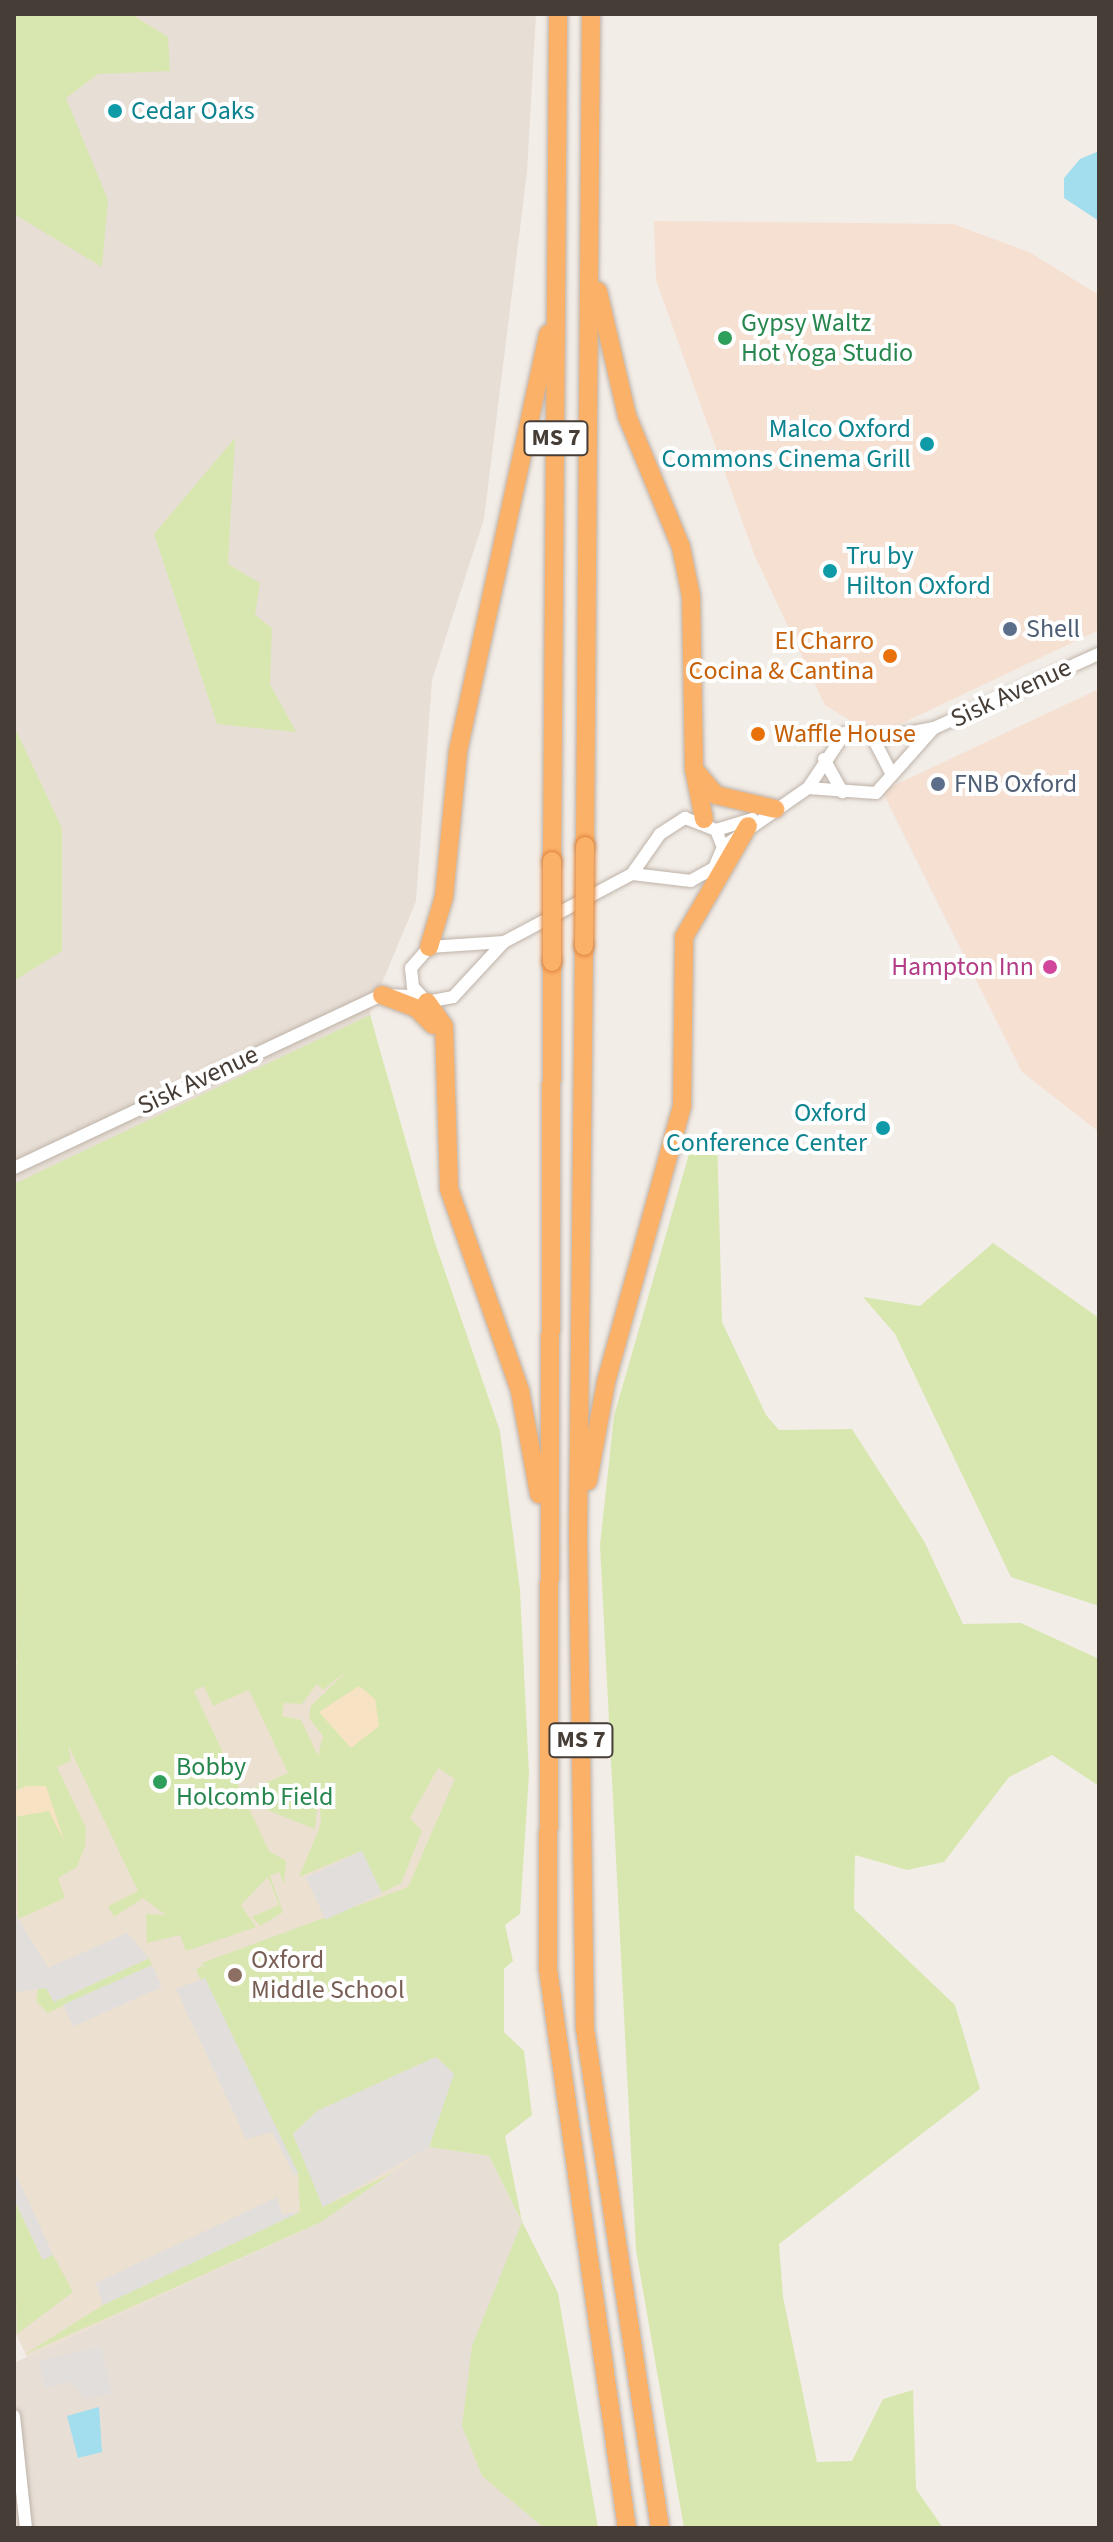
<!DOCTYPE html>
<html>
<head>
<meta charset="utf-8">
<style>
  body { margin:0 }
  #map { position:relative; width:1113px; height:2542px; overflow:hidden; background:#f3ede7; font-family:"Source Sans 3",sans-serif }
  div>[style] { position:absolute }
  .residential>* { inset:0; background:#e7ded5 }
  .commercial>* { inset:0; background:#f5e0d2 }
  .education>* { inset:0; background:#ece0d1 }
  .green>* { inset:0; background:#d8e7b0 }
  .sand>* { inset:0; background:#f7e3c3 }
  .parking>* { inset:0; background:#e1dedc; transform-origin:0 0 }
  .water>* { inset:0; background:#a3deef }
  .roads { filter:drop-shadow(0 0 2px #beb3a9) drop-shadow(0 0 2px #beb3a9) }
  .minor>* { height:12px; margin:-6px; padding:0 6px; transform-origin:6px; border-radius:6px; background:#fff }
  .highway>* { height:18px; margin:-9px; padding:0 9px; transform-origin:9px; border-radius:9px; background:#fcb169 }
  .bridges { filter:drop-shadow(0 0 2px #dc8238) drop-shadow(0 0 2px #dc8238) }
  .highway-bridge>* { height:18px; margin:-9px; padding:0 9px; transform-origin:9px; border-radius:9px; background:#fcb169 }
  .dots>* { width:22px; height:22px; translate:-50% -50%; box-sizing:border-box; border:4px solid #fff; border-radius:50% }
  span { translate:-50% -50%; white-space:nowrap; text-align:center; line-height:1.15; -webkit-text-stroke:8px #fff; paint-order:stroke }
  .shield-label span { padding:2px 6px; background:#fff; border:2px solid; border-radius:6px; -webkit-text-stroke-width:0 }
  .shield-label { font-size:24px; color:#463d36; font-weight:700 }
  .culture-label { font-size:26px; color:#0d838f }
  .left { translate:0 -50%; text-align:left }
  .right { translate:-100% -50%; text-align:right }
  .leisure-label { font-size:26px; color:#27864d }
  .service-label { font-size:26px; color:#4e5e75 }
  .food-label { font-size:26px; color:#c56008 }
  .street-label { font-size:26px; color:#463d36 }
  .hotel-label { font-size:26px; color:#b23c85 }
  .education-label { font-size:26px; color:#785e54 }
  .frame { position:absolute; inset:0; border:16px solid #463d36; pointer-events:none }
</style>
</head>
<body>
<div id="map">
  <div class="residential">
    <i style="clip-path:polygon(14px 14px,536px 14px,527px 172px,484px 519px,432px 680px,416px 901px,370px 1012px,392px 1145px,14px 1664px)"></i>
    <i style="clip-path:polygon(429px 2147px,489px 2156px,558px 2293px,585px 2528px,14px 2528px,14px 2363px,321px 2222px)"></i>
  </div>
  <div class="commercial">
    <i style="clip-path:polygon(654px 221px,953px 224px,1029px 252px,1099px 295px,1099px 630px,875px 736px,825px 705px,754px 554px,656px 280px)"></i>
    <i style="clip-path:polygon(1099px 689px,1099px 1132px,1022px 1072px,882px 791px)"></i>
  </div>
  <div class="education">
    <i style="clip-path:polygon(306px 1604px,464px 1739px,429px 2147px,321px 2222px,27px 2357px,14px 2330px,14px 1664px)"></i>
  </div>
  <div class="green">
    <i style="clip-path:polygon(14px 14px,131px 14px,168px 37px,170px 71px,98px 74px,66px 98px,108px 200px,102px 267px,14px 214px)"></i>
    <i style="clip-path:polygon(235px 438px,228px 564px,260px 583px,255px 615px,272px 628px,270px 684px,296px 732px,217px 724px,154px 534px)"></i>
    <i style="clip-path:polygon(14px 726px,62px 828px,62px 951px,14px 981px)"></i>
    <i style="clip-path:polygon(evenodd,370px 1015px,434px 1240px,500px 1431px,520px 1590px,529px 1774px,520px 1914px,505px 1925px,513px 1961px,504px 1969px,504px 2032px,524px 2051px,532px 2115px,505px 2136px,522px 2222px,558px 2293px,598px 2528px,544px 2528px,482px 2476px,462px 2426px,472px 2346px,522px 2222px,489px 2156px,429px 2147px,453px 2074px,436px 2057px,317px 2111px,293px 2134px,323px 2207px,393px 2172px,321px 2222px,24px 2355px,103px 2305px,300px 2212px,298px 2173px,196px 1970px,202px 1965px,208px 1972px,202px 1963px,408px 1887px,455px 1779px,438px 1768px,410px 1818px,422px 1831px,401px 1883px,382px 1893px,361px 1851px,299px 1877px,321px 1824px,319px 1789px,315px 1829px,260px 1807px,252px 1789px,288px 1773px,249px 1690px,213px 1706px,204px 1686px,194px 1691px,269px 1851px,286px 1861px,284px 1884px,279px 1872px,270px 1876px,283px 1912px,260px 1926px,252px 1917px,279px 1905px,268px 1877px,241px 1905px,256px 1927px,186px 1951px,180px 1935px,147px 1943px,146px 1914px,166px 1915px,143px 1898px,114px 1917px,108px 1906px,138px 1891px,68px 1745px,71px 1761px,57px 1767px,86px 1828px,85px 1846px,77px 1867px,58px 1878px,65px 1898px,18px 1919px,14px 1184px,370px 1015px,349px 1669px,311px 1706px,309px 1718px,323px 1736px,318px 1756px,301px 1720px,282px 1716px,284px 1703px,302px 1704px,317px 1684px,323px 1690px,349px 1669px)"></i>
    <i style="clip-path:polygon(717px 1133px,722px 1322px,766px 1415px,779px 1430px,852px 1429px,924px 1541px,963px 1624px,1021px 1623px,1099px 1659px,1099px 1786px,1052px 1755px,1009px 1777px,944px 1862px,907px 1870px,855px 1855px,854px 1909px,955px 2005px,980px 2089px,779px 2244px,783px 2297px,817px 2462px,852px 2461px,883px 2399px,913px 2390px,916px 2489px,943px 2528px,684px 2528px,636px 2250px,600px 1545px,614px 1416px,691px 1147px)"></i>
    <i style="clip-path:polygon(993px 1243px,1099px 1318px,1099px 1606px,1011px 1577px,895px 1334px,863px 1297px,920px 1306px)"></i>
    <i style="clip-path:polygon(149px 1958px,152px 1965px,48px 2013px,36px 2001px,38px 1989px,46px 1988px,54px 2002px)"></i>
    <i style="clip-path:polygon(14px 2199px,42px 2259px,53px 2255px,73px 2292px,17px 2334px)"></i>
  </div>
  <div class="sand">
    <i style="clip-path:polygon(359px 1686px,375px 1699px,379px 1726px,351px 1748px,319px 1712px)"></i>
    <i style="clip-path:polygon(27px 1786px,46px 1786px,65px 1843px,49px 1811px,14px 1817px,14px 1791px)"></i>
  </div>
  <div class="parking">
    <i style="left:362px;top:1851px;width:47px;height:62px;rotate:65deg"></i>
    <i style="clip-path:polygon(14px 1912px,48px 1968px,127px 1933px,149px 1958px,54px 2002px,46px 1988px,16px 1992px)"></i>
    <i style="left:152px;top:1965px;width:24px;height:97px;rotate:66deg"></i>
    <i style="clip-path:polygon(205px 1978px,298px 2173px,294px 2175px,272px 2132px,246px 2139px,176px 1989px)"></i>
    <i style="clip-path:polygon(436px 2057px,454px 2074px,429px 2147px,323px 2207px,293px 2134px,317px 2111px)"></i>
    <i style="clip-path:polygon(14px 2170px,53px 2255px,43px 2260px,14px 2199px)"></i>
    <i style="clip-path:polygon(277px 2197px,282px 2214px,300px 2212px,103px 2305px,96px 2283px)"></i>
    <i style="clip-path:polygon(101px 2347px,112px 2393px,84px 2399px,72px 2382px,45px 2388px,39px 2361px)"></i>
  </div>
  <div class="water">
    <i style="clip-path:polygon(1099px 151px,1099px 221px,1064px 198px,1064px 178px,1080px 159px)"></i>
    <i style="clip-path:polygon(99px 2407px,102px 2452px,78px 2458px,67px 2416px)"></i>
  </div>
  <div class="roads">
    <div class="minor">
      <i style="left:872px;top:736px;width:42px;rotate:62.8deg"></i>
      <i style="left:824px;top:759px;width:38px;rotate:61deg"></i>
      <i style="left:808px;top:788px;width:68px;rotate:4.2deg"></i>
      <i style="left:876px;top:793px;width:87px;rotate:-48.3deg"></i>
      <i style="left:685px;top:818px;width:33px;rotate:21deg"></i>
      <i style="left:716px;top:830px;width:18px;rotate:68deg"></i>
      <i style="left:723px;top:847px;width:23px;rotate:113deg"></i>
      <i style="left:714px;top:868px;width:26px;rotate:151deg"></i>
      <i style="left:691px;top:881px;width:59px;rotate:-173.2deg"></i>
      <i style="left:632px;top:874px;width:49px;rotate:-55deg"></i>
      <i style="left:660px;top:834px;width:30px;rotate:-33deg"></i>
      <i style="left:716px;top:830px;width:38px;rotate:-17deg"></i>
      <i style="left:723px;top:847px;width:103px;rotate:-34.8deg"></i>
      <i style="left:808px;top:788px;width:66px;rotate:-56.1deg"></i>
      <i style="left:845px;top:733px;width:42px;rotate:5.4deg"></i>
      <i style="left:887px;top:737px;width:48px;rotate:-10.8deg"></i>
      <i style="left:934px;top:728px;width:181px;rotate:-24.2deg"></i>
      <i style="left:504px;top:942px;width:75px;rotate:132.8deg"></i>
      <i style="left:453px;top:997px;width:26px;rotate:169deg"></i>
      <i style="left:427px;top:1002px;width:21px;rotate:-133deg"></i>
      <i style="left:413px;top:987px;width:19px;rotate:-96deg"></i>
      <i style="left:411px;top:968px;width:28px;rotate:-49deg"></i>
      <i style="left:429px;top:947px;width:75px;rotate:-3.8deg"></i>
      <i style="left:504px;top:942px;width:145px;rotate:-28deg"></i>
      <i style="left:14px;top:1168px;width:407px;rotate:-25.2deg"></i>
      <i style="left:382px;top:995px;width:37px;rotate:2deg"></i>
      <i style="left:14px;top:2416px;width:113px;rotate:83.9deg"></i>
    </div>
    <div class="highway">
      <i style="left:598px;top:291px;width:128px;rotate:76.9deg"></i>
      <i style="left:627px;top:416px;width:142px;rotate:67.6deg"></i>
      <i style="left:681px;top:547px;width:50px;rotate:78.5deg"></i>
      <i style="left:691px;top:596px;width:173px;rotate:89deg"></i>
      <i style="left:694px;top:769px;width:51px;rotate:78.7deg"></i>
      <i style="left:694px;top:769px;width:34px;rotate:50deg"></i>
      <i style="left:716px;top:795px;width:61px;rotate:13.3deg"></i>
      <i style="left:585px;top:846px;width:832px;rotate:-89.59deg"></i>
      <i style="left:552px;top:861px;width:847px;rotate:-89.59deg"></i>
      <i style="left:584px;top:946px;width:589px;rotate:90.58deg"></i>
      <i style="left:578px;top:1535px;width:494px;rotate:89.2deg"></i>
      <i style="left:585px;top:2029px;width:505px;rotate:81.45deg"></i>
      <i style="left:429px;top:947px;width:52px;rotate:-73.3deg"></i>
      <i style="left:444px;top:897px;width:147px;rotate:-84.5deg"></i>
      <i style="left:458px;top:751px;width:427px;rotate:-77.8deg"></i>
      <i style="left:552px;top:962px;width:1007px;rotate:90.23deg"></i>
      <i style="left:548px;top:1969px;width:565px;rotate:81.96deg"></i>
      <i style="left:382px;top:995px;width:36px;rotate:21deg"></i>
      <i style="left:416px;top:1008px;width:24px;rotate:45deg"></i>
      <i style="left:427px;top:1002px;width:29px;rotate:55deg"></i>
      <i style="left:444px;top:1026px;width:163px;rotate:88.2deg"></i>
      <i style="left:449px;top:1189px;width:214px;rotate:70.6deg"></i>
      <i style="left:520px;top:1391px;width:105px;rotate:79.5deg"></i>
      <i style="left:588px;top:1481px;width:101px;rotate:-79.7deg"></i>
      <i style="left:606px;top:1382px;width:286px;rotate:-74.6deg"></i>
      <i style="left:682px;top:1106px;width:169px;rotate:-89.3deg"></i>
      <i style="left:684px;top:937px;width:128px;rotate:-60deg"></i>
    </div>
  </div>
  <div class="bridges">
    <div class="highway-bridge">
      <i style="left:584px;top:946px;width:100px;rotate:-89.4deg"></i>
      <i style="left:552px;top:962px;width:101px;rotate:-90deg"></i>
    </div>
  </div>
  <div class="dots">
    <i style="left:115px;top:111px;background:#0f9aa8"></i>
    <i style="left:725px;top:338px;background:#2e9e5b"></i>
    <i style="left:927px;top:444px;background:#0f9aa8"></i>
    <i style="left:830px;top:571px;background:#0f9aa8"></i>
    <i style="left:1010px;top:629px;background:#5c6f8a"></i>
    <i style="left:890px;top:656px;background:#e8710a"></i>
    <i style="left:758px;top:734px;background:#e8710a"></i>
    <i style="left:938px;top:784px;background:#5c6f8a"></i>
    <i style="left:1050px;top:967px;background:#d1479c"></i>
    <i style="left:883px;top:1128px;background:#0f9aa8"></i>
    <i style="left:160px;top:1782px;background:#2e9e5b"></i>
    <i style="left:235px;top:1975px;background:#8d6e63"></i>
  </div>
  <div class="shield-label">
    <span style="left:556px;top:438px">MS 7</span>
    <span style="left:581px;top:1740px">MS 7</span>
  </div>
  <div class="culture-label">
    <span class="left" style="left:131px;top:111px">Cedar Oaks</span>
    <span class="right" style="left:911px;top:444px">Malco Oxford<br>Commons Cinema Grill</span>
    <span class="left" style="left:846px;top:571px">Tru by<br>Hilton Oxford</span>
    <span class="right" style="left:867px;top:1128px">Oxford<br>Conference Center</span>
  </div>
  <div class="leisure-label">
    <span class="left" style="left:741px;top:338px">Gypsy Waltz<br>Hot Yoga Studio</span>
    <span class="left" style="left:176px;top:1782px">Bobby<br>Holcomb Field</span>
  </div>
  <div class="service-label">
    <span class="left" style="left:1026px;top:629px">Shell</span>
    <span class="left" style="left:954px;top:784px">FNB Oxford</span>
  </div>
  <div class="food-label">
    <span class="right" style="left:874px;top:656px">El Charro<br>Cocina &amp; Cantina</span>
    <span class="left" style="left:774px;top:734px">Waffle House</span>
  </div>
  <div class="street-label">
    <span style="left:1011px;top:693px;rotate:-25deg">Sisk Avenue</span>
    <span style="left:198px;top:1080px;rotate:-25deg">Sisk Avenue</span>
  </div>
  <div class="hotel-label">
    <span class="right" style="left:1034px;top:967px">Hampton Inn</span>
  </div>
  <div class="education-label">
    <span class="left" style="left:251px;top:1975px">Oxford<br>Middle School</span>
  </div>
  <div class="frame"></div>
</div>
</body>
</html>
